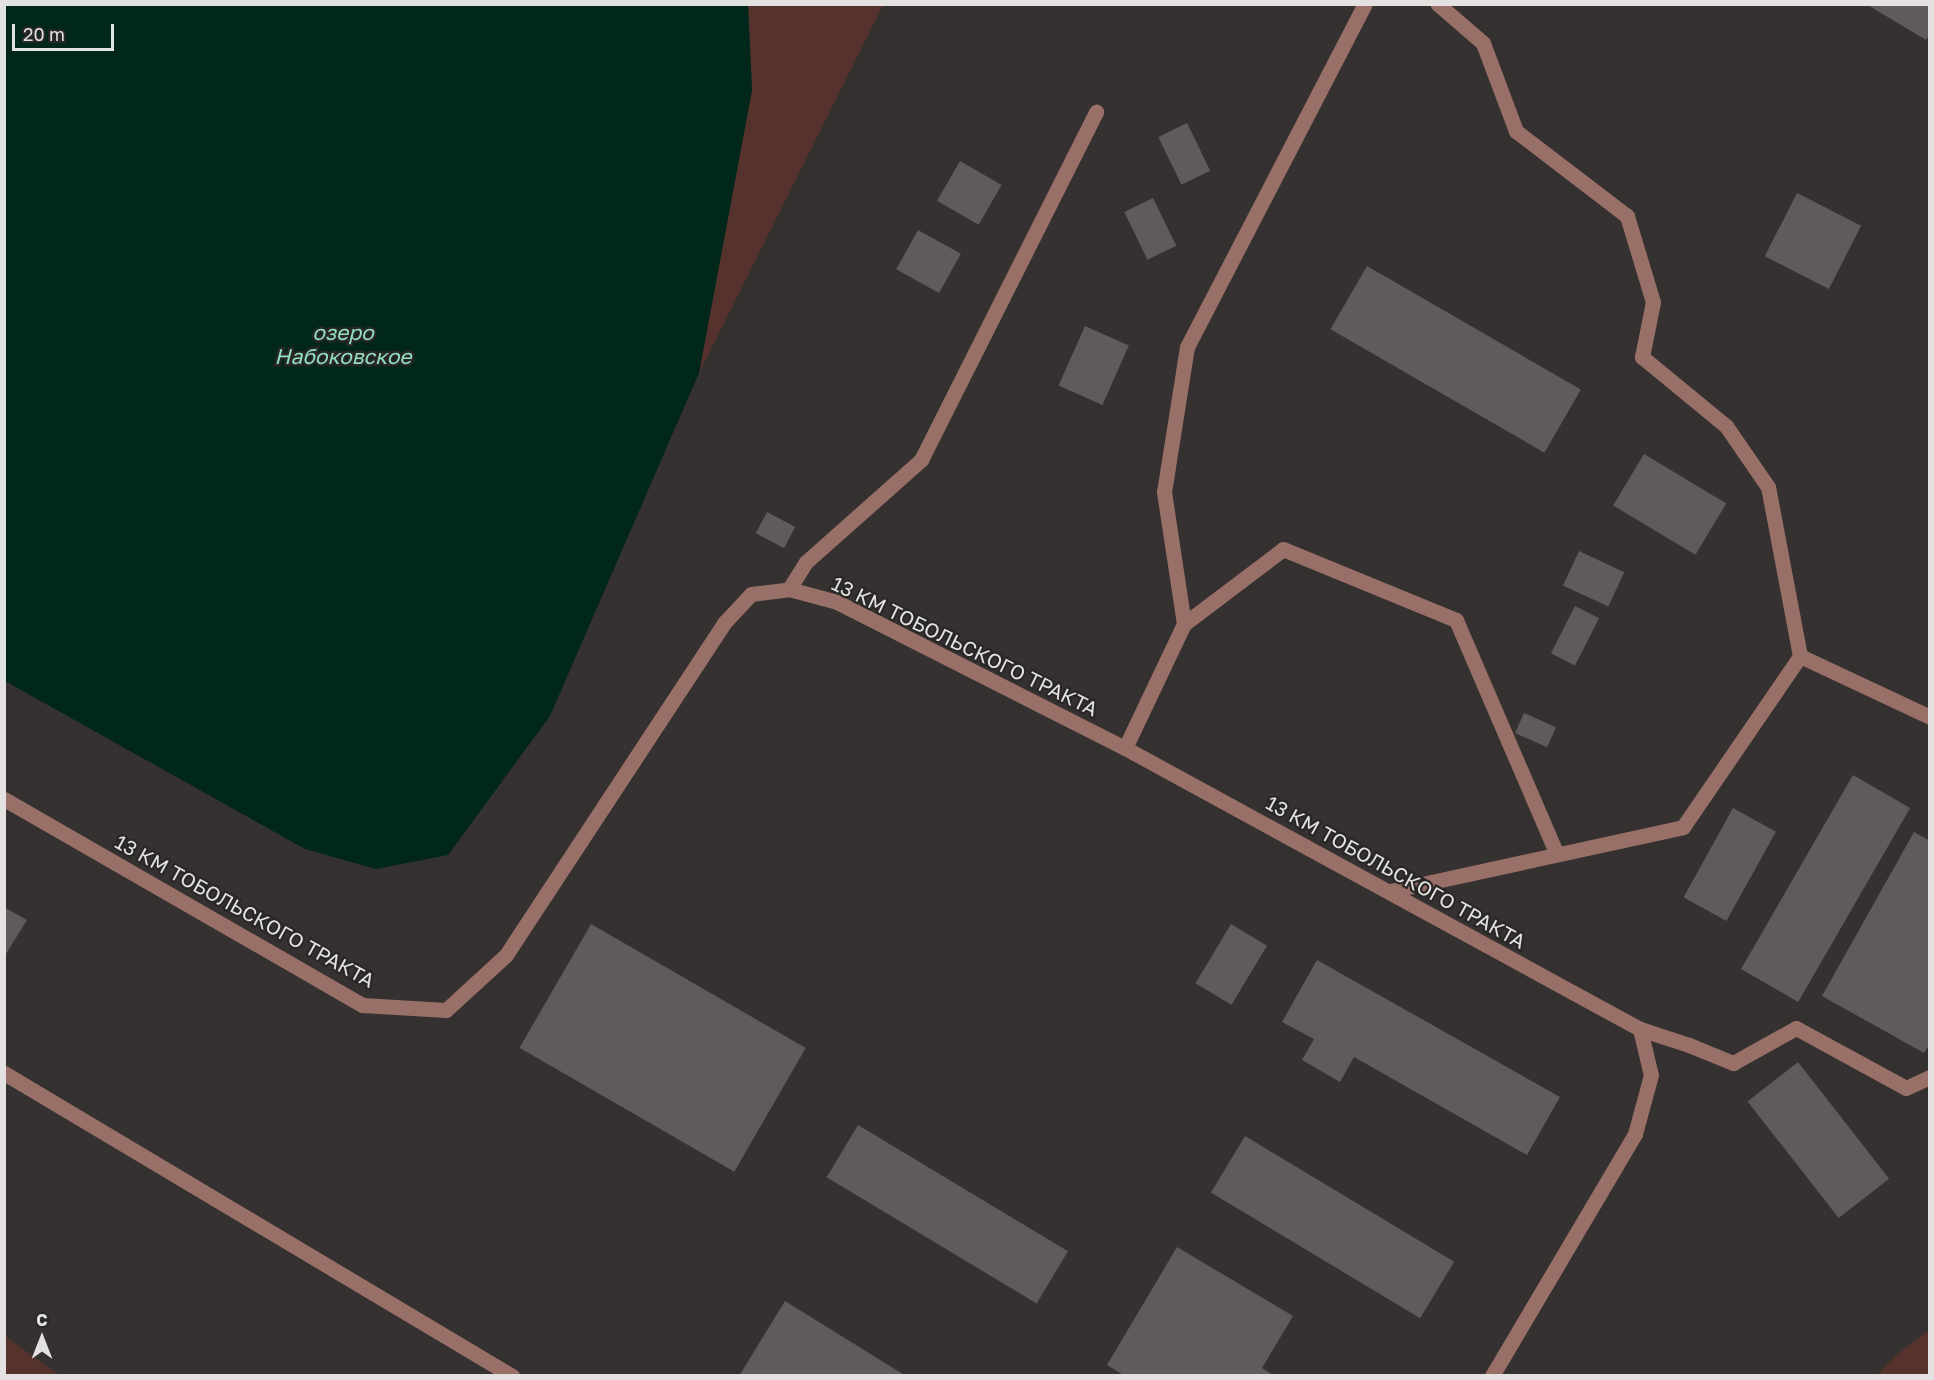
<!DOCTYPE html>
<html>
<head>
<meta charset="utf-8">
<style>
  body { margin:0 }
  #map { position:relative; width:1934px; height:1380px; overflow:hidden; background:#353131; font-family:"Golos Text",sans-serif }
  div>[style] { position:absolute }
  .green>* { inset:0; background:#55332c }
  .water>* { inset:0; background:#01261a }
  .building>* { inset:0; background:#5e5b5a; transform-origin:0 0 }
  .minor>* { height:15px; margin:-7.5px; padding:0 7.5px; transform-origin:7.5px; border-radius:7.5px; background:#997067 }
  span { translate:-50% -50%; white-space:nowrap; text-align:center; line-height:1.15; -webkit-text-stroke:4.5px #2a2727; paint-order:stroke }
  .street-label { font-size:20px; color:#e4e2e1 }
  .water-label { font-size:21px; color:#90dfc1; font-style:italic }
  .frame { position:absolute; inset:0; border:6px solid #e4e2e1; pointer-events:none }
  .north { position:absolute; left:12px; top:1308px; width:60px; height:60px; -webkit-text-stroke:4px #2a2727; paint-order:stroke; rotate:0deg; font-size:16px; font-weight:700; line-height:24px; text-align:center; color:#e4e2e1 }
  .north::after { content:''; display:block; margin:auto; width:21px; height:27px; background:#e4e2e1; clip-path:polygon(50% 0,100% 100%,50% 72%,0 100%) }
  .scale { position:absolute; left:12px; top:24px; width:102px; height:27px; box-sizing:border-box; border:3px solid #e4e2e1; border-top:0; padding-left:8px; font-size:18px; line-height:21px; white-space:nowrap; color:#e4e2e1; -webkit-text-stroke:4px #2a2727; paint-order:stroke }
</style>
</head>
<body>
<div id="map">
  <div class="green">
    <i style="clip-path:polygon(748px 5px,883px 5px,699px 373px,752px 90px)"></i>
    <i style="clip-path:polygon(1929px 1330px,1929px 1375px,1877px 1375px,1896px 1355px)"></i>
    <i style="clip-path:polygon(5px 1336px,59px 1375px,5px 1375px)"></i>
  </div>
  <div class="water">
    <i style="clip-path:polygon(5px 4px,748px 5px,752px 90px,699px 373px,550px 716px,448px 855px,376px 869px,305px 849px,5px 681px)"></i>
  </div>
  <div class="building">
    <i style="clip-path:polygon(1866px 4px,1930px 4px,1930px 34px,1926px 40px)"></i>
    <i style="left:1187px;top:123px;width:53px;height:32px;rotate:64deg"></i>
    <i style="left:960px;top:161px;width:48px;height:46px;rotate:30deg"></i>
    <i style="left:1797px;top:193px;width:72px;height:71px;rotate:27deg"></i>
    <i style="left:1153px;top:198px;width:53px;height:32px;rotate:64deg"></i>
    <i style="left:918px;top:230px;width:49px;height:45px;rotate:29deg"></i>
    <i style="left:1367px;top:266px;width:247px;height:73px;rotate:30deg"></i>
    <i style="left:1085px;top:326px;width:48px;height:65px;rotate:24deg"></i>
    <i style="left:1644px;top:454px;width:96px;height:60px;rotate:31deg"></i>
    <i style="left:767px;top:512px;width:32px;height:24px;rotate:28deg"></i>
    <i style="left:1579px;top:551px;width:50px;height:38px;rotate:25deg"></i>
    <i style="left:1575px;top:606px;width:27px;height:53px;rotate:27deg"></i>
    <i style="left:1524px;top:713px;width:35px;height:22px;rotate:24deg"></i>
    <i style="left:1853px;top:775px;width:66px;height:224px;rotate:30deg"></i>
    <i style="left:1733px;top:808px;width:49px;height:102px;rotate:29deg"></i>
    <i style="clip-path:polygon(1914px 832px,1930px 841px,1930px 1044px,1924px 1053px,1822px 996px)"></i>
    <i style="clip-path:polygon(4px 907px,27px 920px,4px 957px)"></i>
    <i style="left:591px;top:924px;width:248px;height:143px;rotate:30deg"></i>
    <i style="left:1231px;top:924px;width:42px;height:69px;rotate:31deg"></i>
    <i style="clip-path:polygon(1317px 960px,1560px 1097px,1527px 1155px,1354px 1057px,1340px 1082px,1302px 1060px,1314px 1039px,1282px 1022px)"></i>
    <i style="left:1798px;top:1062px;width:148px;height:64px;rotate:52deg"></i>
    <i style="left:858px;top:1125px;width:245px;height:61px;rotate:31deg"></i>
    <i style="left:1245px;top:1136px;width:244px;height:66px;rotate:31deg"></i>
    <i style="clip-path:polygon(1177px 1247px,1293px 1316px,1262px 1368px,1275px 1376px,1125px 1376px,1107px 1365px)"></i>
    <i style="clip-path:polygon(785px 1301px,906px 1376px,739px 1376px)"></i>
  </div>
  <div class="minor">
    <i style="left:789px;top:589px;width:32px;rotate:-58deg"></i>
    <i style="left:806px;top:562px;width:154px;rotate:-41.6deg"></i>
    <i style="left:921px;top:460px;width:390px;rotate:-63.3deg"></i>
    <i style="left:1184px;top:624px;width:124px;rotate:-37.1deg"></i>
    <i style="left:1283px;top:549px;width:187px;rotate:22.3deg"></i>
    <i style="left:1456px;top:620px;width:255px;rotate:66.7deg"></i>
    <i style="left:1800px;top:656px;width:144px;rotate:25.1deg"></i>
    <i style="left:1125px;top:748px;width:137px;rotate:-64.6deg"></i>
    <i style="left:1184px;top:624px;width:134px;rotate:-98.6deg"></i>
    <i style="left:1164px;top:492px;width:147px;rotate:-81deg"></i>
    <i style="left:1187px;top:347px;width:386px;rotate:-62.6deg"></i>
    <i style="left:4px;top:799px;width:413px;rotate:29.9deg"></i>
    <i style="left:362px;top:1005px;width:84px;rotate:3.4deg"></i>
    <i style="left:446px;top:1010px;width:81px;rotate:-42.5deg"></i>
    <i style="left:506px;top:955px;width:399px;rotate:-56.7deg"></i>
    <i style="left:725px;top:622px;width:38px;rotate:-47deg"></i>
    <i style="left:751px;top:594px;width:38px;rotate:-7deg"></i>
    <i style="left:789px;top:589px;width:50px;rotate:15.2deg"></i>
    <i style="left:837px;top:602px;width:323px;rotate:26.9deg"></i>
    <i style="left:1125px;top:748px;width:587px;rotate:28.62deg"></i>
    <i style="left:1640px;top:1029px;width:47px;rotate:76.6deg"></i>
    <i style="left:1651px;top:1075px;width:61px;rotate:105.2deg"></i>
    <i style="left:1635px;top:1134px;width:281px;rotate:120.6deg"></i>
    <i style="left:1390px;top:891px;width:300px;rotate:-12.3deg"></i>
    <i style="left:1683px;top:827px;width:207px;rotate:-55.6deg"></i>
    <i style="left:1800px;top:656px;width:172px;rotate:-100.7deg"></i>
    <i style="left:1768px;top:487px;width:74px;rotate:-124.5deg"></i>
    <i style="left:1726px;top:426px;width:109px;rotate:-140.6deg"></i>
    <i style="left:1642px;top:357px;width:56px;rotate:-78.7deg"></i>
    <i style="left:1653px;top:302px;width:90px;rotate:-106.8deg"></i>
    <i style="left:1627px;top:216px;width:140px;rotate:-142.6deg"></i>
    <i style="left:1516px;top:131px;width:94px;rotate:-110.6deg"></i>
    <i style="left:1483px;top:43px;width:60px;rotate:-139.1deg"></i>
    <i style="left:1640px;top:1029px;width:52px;rotate:18.1deg"></i>
    <i style="left:1689px;top:1045px;width:48px;rotate:22.2deg"></i>
    <i style="left:1733px;top:1063px;width:72px;rotate:-29.1deg"></i>
    <i style="left:1796px;top:1028px;width:125px;rotate:28.6deg"></i>
    <i style="left:1906px;top:1088px;width:26px;rotate:-25deg"></i>
    <i style="left:4px;top:1073px;width:592px;rotate:30.81deg"></i>
  </div>
  <div class="street-label">
    <span style="left:965px;top:646px;rotate:26deg">13 КМ ТОБОЛЬСКОГО ТРАКТА</span>
    <span style="left:1396px;top:872px;rotate:29deg">13 КМ ТОБОЛЬСКОГО ТРАКТА</span>
    <span style="left:245px;top:911px;rotate:29deg">13 КМ ТОБОЛЬСКОГО ТРАКТА</span>
  </div>
  <div class="water-label">
    <span style="left:343px;top:344px">озеро<br>Набоковское</span>
  </div>
  <div class="frame"></div>
  <div class="north">С</div>
  <div class="scale">20 m</div>
</div>
</body>
</html>
